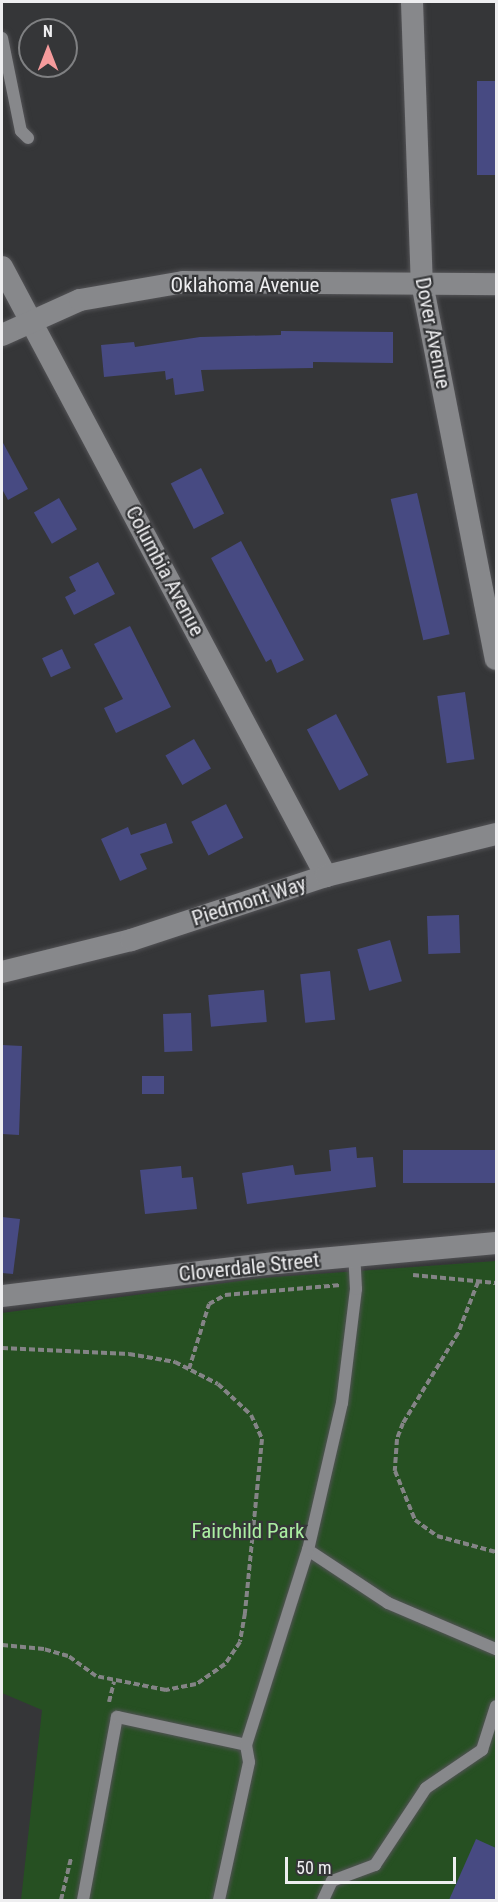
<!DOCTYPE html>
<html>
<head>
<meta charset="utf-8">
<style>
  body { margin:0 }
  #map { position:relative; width:498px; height:1902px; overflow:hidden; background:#353638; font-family:"Roboto Condensed",sans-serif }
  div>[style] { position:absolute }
  .green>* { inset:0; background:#265022 }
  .building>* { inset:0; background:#474a82; transform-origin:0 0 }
  .path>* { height:4px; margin-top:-2px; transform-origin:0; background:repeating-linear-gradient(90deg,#848486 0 6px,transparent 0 9px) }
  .roads { filter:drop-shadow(0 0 2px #535356) drop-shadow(0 0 2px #535356) }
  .lane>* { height:12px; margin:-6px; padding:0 6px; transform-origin:6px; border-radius:6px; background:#87888b }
  .street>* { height:22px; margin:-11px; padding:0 11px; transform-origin:11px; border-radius:11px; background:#87888b }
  span { translate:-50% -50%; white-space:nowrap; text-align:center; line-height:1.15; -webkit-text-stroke:4.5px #353638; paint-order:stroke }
  .street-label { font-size:21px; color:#eeeef0 }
  .park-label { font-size:21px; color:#abeea2 }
  .frame { position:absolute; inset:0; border:3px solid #eeeef0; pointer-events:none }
  .north { position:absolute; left:18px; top:18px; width:60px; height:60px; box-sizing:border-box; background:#353638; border:2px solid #7f8082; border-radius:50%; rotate:0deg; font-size:16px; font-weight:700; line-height:24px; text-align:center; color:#eeeef0 }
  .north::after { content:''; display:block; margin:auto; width:21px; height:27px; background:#f59b9c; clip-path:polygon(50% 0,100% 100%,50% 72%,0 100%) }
  .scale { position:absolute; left:285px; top:1857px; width:171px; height:27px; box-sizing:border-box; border:3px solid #eeeef0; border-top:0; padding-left:8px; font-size:18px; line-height:21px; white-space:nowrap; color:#eeeef0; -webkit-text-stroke:4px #353638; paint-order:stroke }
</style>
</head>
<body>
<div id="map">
  <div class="green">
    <i style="clip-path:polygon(496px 1261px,496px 1900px,21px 1900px,42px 1710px,2px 1693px,2px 1313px,261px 1278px)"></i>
  </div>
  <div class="building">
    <i style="left:477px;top:81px;width:19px;height:94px"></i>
    <i style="clip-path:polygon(281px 331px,393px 332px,393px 363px,313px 362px,313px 368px,201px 370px,204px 391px,175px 395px,173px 378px,166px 380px,165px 371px,104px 377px,101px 345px,134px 342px,135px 347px,200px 337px,281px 335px)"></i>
    <i style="clip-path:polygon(2px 441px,28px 489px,8px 500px,2px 489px)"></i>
    <i style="left:201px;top:468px;width:51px;height:34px;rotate:63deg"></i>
    <i style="left:417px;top:493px;width:145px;height:27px;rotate:77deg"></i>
    <i style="left:59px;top:498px;width:36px;height:29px;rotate:60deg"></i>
    <i style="clip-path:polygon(241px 541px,304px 660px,277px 673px,271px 659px,266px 662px,211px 558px)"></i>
    <i style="clip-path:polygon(98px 562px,115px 594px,74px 615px,65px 597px,76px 591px,69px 577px)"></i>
    <i style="clip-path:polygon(130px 626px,171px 707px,116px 733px,104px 708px,123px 699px,94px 644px)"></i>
    <i style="left:62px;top:649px;width:21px;height:22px;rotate:65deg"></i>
    <i style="left:465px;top:692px;width:68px;height:28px;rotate:82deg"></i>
    <i style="left:336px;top:714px;width:69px;height:33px;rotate:62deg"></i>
    <i style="left:194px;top:739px;width:34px;height:33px;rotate:60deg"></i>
    <i style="left:226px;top:804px;width:38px;height:39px;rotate:63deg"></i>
    <i style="clip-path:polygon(166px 823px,173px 843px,140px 854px,147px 869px,120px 881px,101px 839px,128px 827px,131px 835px)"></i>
    <i style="left:459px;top:915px;width:38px;height:32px;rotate:88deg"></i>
    <i style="left:390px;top:940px;width:43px;height:34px;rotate:74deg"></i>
    <i style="left:330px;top:971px;width:49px;height:30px;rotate:84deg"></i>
    <i style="left:264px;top:990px;width:32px;height:56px;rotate:85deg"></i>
    <i style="left:191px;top:1013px;width:38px;height:28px;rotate:88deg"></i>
    <i style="clip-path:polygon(2px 1045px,22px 1046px,19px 1135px,2px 1134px)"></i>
    <i style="left:164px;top:1076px;width:18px;height:22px;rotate:90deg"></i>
    <i style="clip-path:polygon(356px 1147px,357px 1158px,373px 1157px,376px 1187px,247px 1204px,242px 1173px,293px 1165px,295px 1175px,331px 1171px,329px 1150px)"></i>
    <i style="left:496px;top:1150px;width:33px;height:93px;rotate:90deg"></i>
    <i style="clip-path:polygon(181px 1166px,182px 1178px,193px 1177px,197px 1209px,145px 1214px,140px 1170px)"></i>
    <i style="clip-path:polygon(2px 1217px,20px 1219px,13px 1274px,2px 1273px)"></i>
    <i style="clip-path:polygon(476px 1839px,496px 1848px,496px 1900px,449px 1900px)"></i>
  </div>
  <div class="path">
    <i style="left:413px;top:1275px;width:83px;rotate:5.5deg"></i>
    <i style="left:478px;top:1282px;width:55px;rotate:111.4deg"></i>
    <i style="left:458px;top:1333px;width:105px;rotate:121.4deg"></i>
    <i style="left:403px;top:1423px;width:17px;rotate:111deg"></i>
    <i style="left:397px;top:1439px;width:32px;rotate:94deg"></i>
    <i style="left:395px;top:1471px;width:53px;rotate:67.8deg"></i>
    <i style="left:415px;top:1520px;width:27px;rotate:36deg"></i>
    <i style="left:437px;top:1536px;width:61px;rotate:15.2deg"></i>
    <i style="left:2px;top:1348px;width:127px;rotate:2.7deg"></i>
    <i style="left:129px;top:1354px;width:47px;rotate:9.9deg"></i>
    <i style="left:175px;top:1362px;width:48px;rotate:27.1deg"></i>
    <i style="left:218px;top:1384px;width:45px;rotate:43.2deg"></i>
    <i style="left:251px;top:1415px;width:26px;rotate:65deg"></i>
    <i style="left:262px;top:1439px;width:175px;rotate:95.6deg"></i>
    <i style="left:245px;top:1613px;width:29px;rotate:100deg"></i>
    <i style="left:240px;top:1642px;width:27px;rotate:124deg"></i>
    <i style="left:225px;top:1664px;width:35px;rotate:145deg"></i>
    <i style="left:196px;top:1684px;width:31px;rotate:169deg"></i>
    <i style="left:166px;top:1690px;width:71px;rotate:-168.7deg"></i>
    <i style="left:96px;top:1676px;width:34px;rotate:-144deg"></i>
    <i style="left:68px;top:1656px;width:25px;rotate:-164deg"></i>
    <i style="left:44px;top:1649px;width:42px;rotate:-174.6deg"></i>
    <i style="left:189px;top:1369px;width:68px;rotate:-72.9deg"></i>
    <i style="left:209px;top:1304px;width:18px;rotate:-29deg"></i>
    <i style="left:225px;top:1295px;width:116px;rotate:-4.9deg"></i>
    <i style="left:109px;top:1702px;width:21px;rotate:-76deg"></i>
    <i style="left:61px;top:1900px;width:43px;rotate:-76.6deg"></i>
  </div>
  <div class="roads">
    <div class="lane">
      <i style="left:2px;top:38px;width:95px;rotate:78.5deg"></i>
      <i style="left:21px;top:131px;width:10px;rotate:45deg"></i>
      <i style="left:308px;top:1550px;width:96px;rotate:33.5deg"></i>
      <i style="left:388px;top:1603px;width:117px;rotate:23.1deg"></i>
      <i style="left:83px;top:1900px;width:186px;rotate:-79.5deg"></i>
      <i style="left:117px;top:1717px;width:132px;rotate:12.2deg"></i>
      <i style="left:219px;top:1900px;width:141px;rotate:-77.7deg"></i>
      <i style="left:249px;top:1762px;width:17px;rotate:-100deg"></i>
      <i style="left:246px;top:1745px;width:205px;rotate:-72.4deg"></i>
      <i style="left:308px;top:1550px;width:151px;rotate:-77deg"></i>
      <i style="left:342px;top:1403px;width:115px;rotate:-83deg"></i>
      <i style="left:356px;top:1289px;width:33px;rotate:-93deg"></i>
      <i style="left:323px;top:1900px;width:21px;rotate:-65deg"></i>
      <i style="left:332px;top:1881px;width:46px;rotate:-20.4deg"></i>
      <i style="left:375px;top:1865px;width:92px;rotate:-56.5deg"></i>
      <i style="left:426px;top:1788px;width:68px;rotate:-34.2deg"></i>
      <i style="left:482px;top:1750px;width:46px;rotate:-72.3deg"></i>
    </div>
    <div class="street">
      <i style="left:412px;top:2px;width:281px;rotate:88deg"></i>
      <i style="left:422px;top:283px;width:383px;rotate:78.9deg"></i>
      <i style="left:2px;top:267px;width:690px;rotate:61.99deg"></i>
      <i style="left:2px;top:335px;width:85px;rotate:-24.2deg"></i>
      <i style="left:80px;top:300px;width:106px;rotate:-9.8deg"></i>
      <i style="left:184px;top:282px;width:312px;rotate:0.4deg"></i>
      <i style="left:2px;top:972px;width:133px;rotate:-13.9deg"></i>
      <i style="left:131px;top:940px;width:205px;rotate:-18.2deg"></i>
      <i style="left:326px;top:876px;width:175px;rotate:-13.9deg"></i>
      <i style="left:2px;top:1296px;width:276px;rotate:-6.9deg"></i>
      <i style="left:276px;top:1263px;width:221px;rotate:-5.2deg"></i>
    </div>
  </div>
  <div class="street-label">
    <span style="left:245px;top:285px">Oklahoma Avenue</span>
    <span style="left:433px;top:333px;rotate:79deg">Dover Avenue</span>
    <span style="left:165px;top:571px;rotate:62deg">Columbia Avenue</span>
    <span style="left:249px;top:901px;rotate:-18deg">Piedmont Way</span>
    <span style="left:249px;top:1267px;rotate:-6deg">Cloverdale Street</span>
  </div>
  <div class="park-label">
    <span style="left:248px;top:1531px">Fairchild Park</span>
  </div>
  <div class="frame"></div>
  <div class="north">N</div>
  <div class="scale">50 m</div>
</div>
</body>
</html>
